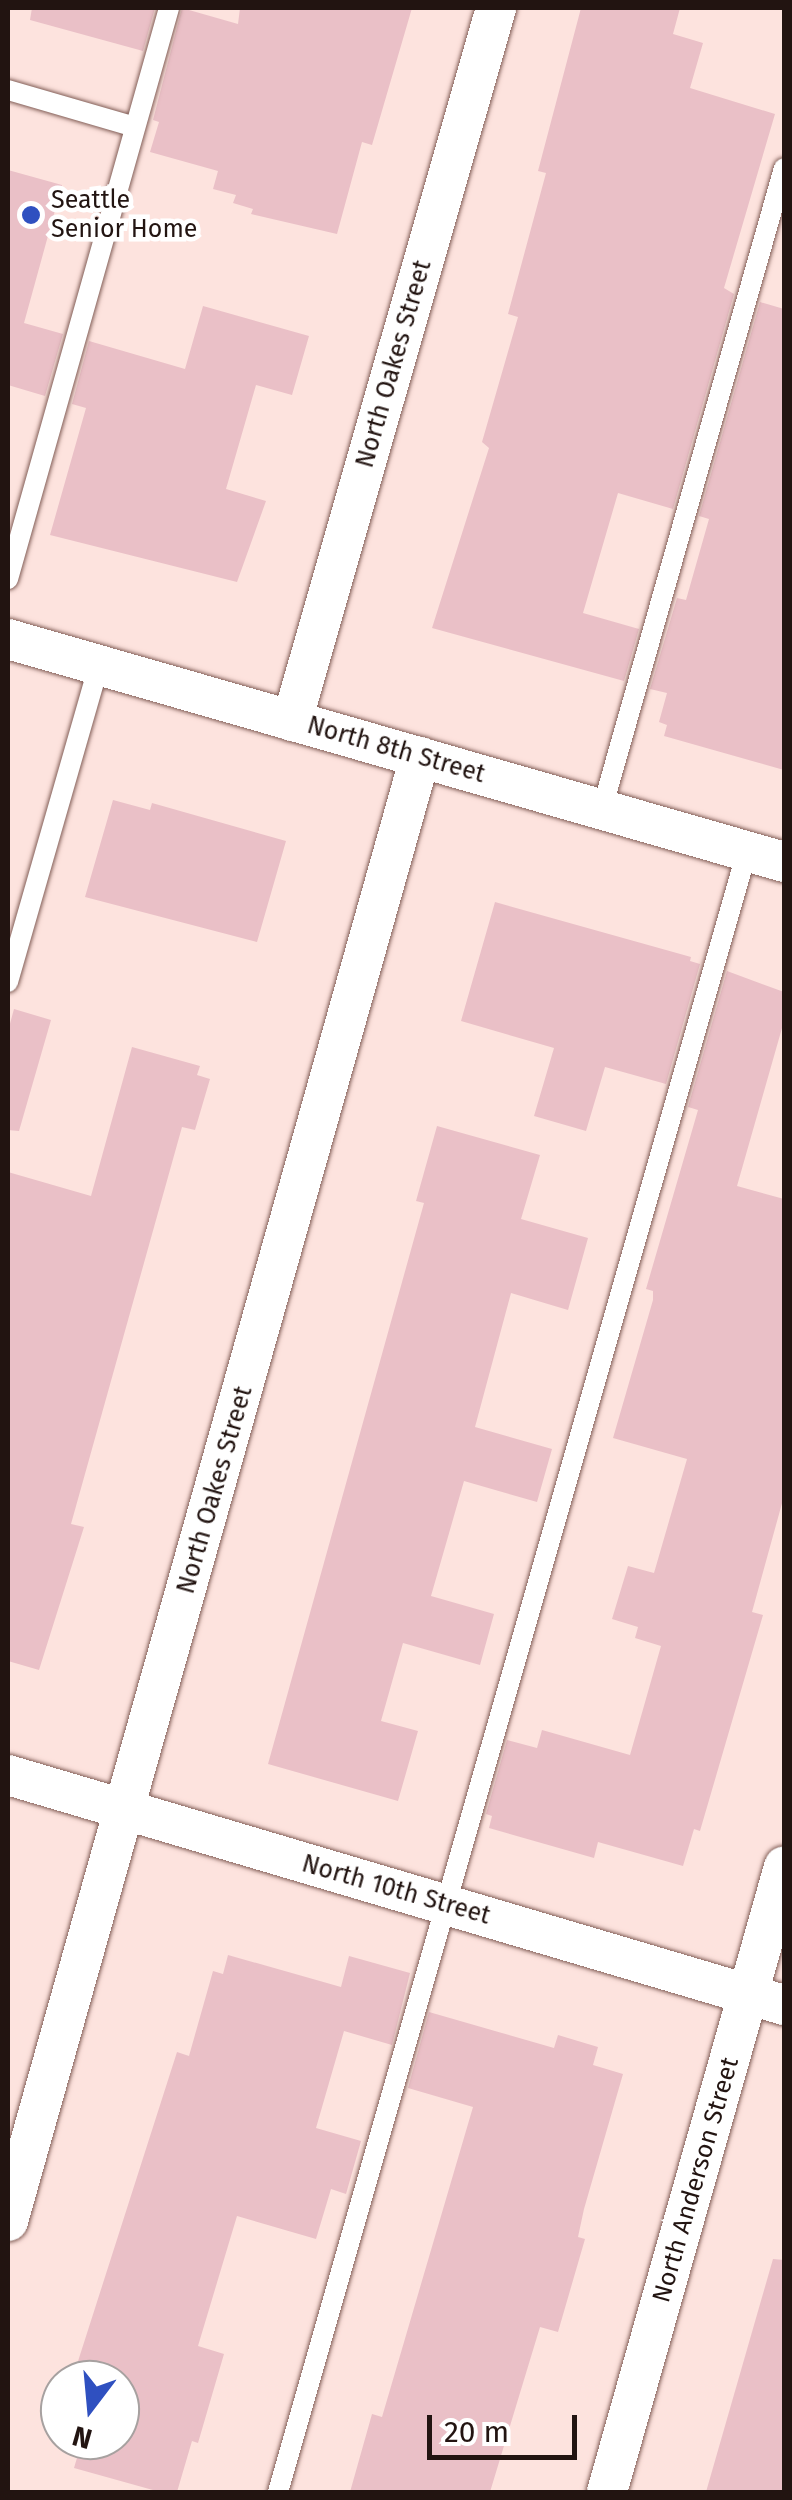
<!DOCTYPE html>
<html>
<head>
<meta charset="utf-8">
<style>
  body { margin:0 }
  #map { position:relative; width:792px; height:2500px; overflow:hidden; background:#fde3de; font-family:"Fira Sans",sans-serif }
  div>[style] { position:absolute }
  .building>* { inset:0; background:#eac0c7 }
  .roads { filter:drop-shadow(0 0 2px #825e57) drop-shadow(0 0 2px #825e57) }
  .service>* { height:20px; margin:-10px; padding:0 10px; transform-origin:10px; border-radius:10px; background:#fff }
  .minor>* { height:40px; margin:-20px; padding:0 20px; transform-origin:20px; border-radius:20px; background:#fff }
  .dots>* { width:28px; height:28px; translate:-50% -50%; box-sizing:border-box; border:5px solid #fff; border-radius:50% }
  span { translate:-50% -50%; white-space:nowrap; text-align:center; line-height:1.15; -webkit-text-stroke:9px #fff; paint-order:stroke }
  .poi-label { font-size:25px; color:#221411 }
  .left { translate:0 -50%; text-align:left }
  .street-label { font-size:25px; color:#221411 }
  .frame { position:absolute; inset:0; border:10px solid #221411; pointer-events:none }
  .north { position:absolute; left:40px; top:2360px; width:100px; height:100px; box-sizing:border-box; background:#fff; border:2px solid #a7a1a0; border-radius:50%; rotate:196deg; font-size:28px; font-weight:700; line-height:40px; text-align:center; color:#221411 }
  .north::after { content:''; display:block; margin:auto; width:35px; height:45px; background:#2f50c0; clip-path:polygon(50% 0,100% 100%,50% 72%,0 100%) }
  .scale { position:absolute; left:427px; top:2415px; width:150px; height:45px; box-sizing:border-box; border:5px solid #221411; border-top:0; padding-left:12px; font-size:30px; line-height:35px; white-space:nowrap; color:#221411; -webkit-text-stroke:8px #fff; paint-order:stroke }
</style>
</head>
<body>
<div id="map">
  <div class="building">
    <i style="clip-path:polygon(32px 8px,155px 8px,143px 51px,30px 20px)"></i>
    <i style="clip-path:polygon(182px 8px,238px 24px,240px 8px,412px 8px,372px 145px,362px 142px,337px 234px,251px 214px,253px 209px,233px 203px,236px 195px,213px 189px,218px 171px,150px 152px,159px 122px,153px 120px)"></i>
    <i style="clip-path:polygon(581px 8px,680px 8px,673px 34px,703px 43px,690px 88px,775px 114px,724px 288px,734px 294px,673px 509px,618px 493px,583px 613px,639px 629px,624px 681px,432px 628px,489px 448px,482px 442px,518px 317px,508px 314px,546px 173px,538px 171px)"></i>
    <i style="clip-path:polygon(8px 170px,62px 185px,24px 323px,63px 334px,45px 396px,8px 385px)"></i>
    <i style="clip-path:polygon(760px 302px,784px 309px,784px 770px,664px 736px,667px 725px,659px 722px,667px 693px,650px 689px,677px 598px,686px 600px,709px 519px,699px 516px)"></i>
    <i style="clip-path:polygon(203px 306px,309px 336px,292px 395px,256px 385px,226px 489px,266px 501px,237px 582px,50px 535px,86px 408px,72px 404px,89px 341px,185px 369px)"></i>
    <i style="clip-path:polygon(113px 800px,150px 810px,152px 803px,286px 841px,257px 942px,85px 897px)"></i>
    <i style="clip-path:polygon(495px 902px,691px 957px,690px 961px,700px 964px,666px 1084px,605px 1067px,586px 1131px,534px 1116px,554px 1048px,461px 1021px)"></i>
    <i style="clip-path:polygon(727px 971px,784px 992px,784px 1021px,737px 1186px,784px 1199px,784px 1496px,752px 1612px,763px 1615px,700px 1831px,694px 1829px,683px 1866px,598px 1842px,594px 1858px,489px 1828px,492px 1816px,486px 1814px,507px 1740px,537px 1748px,542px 1730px,630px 1755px,661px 1646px,635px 1638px,638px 1627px,612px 1619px,628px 1566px,654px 1573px,687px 1459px,613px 1438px,653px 1300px,653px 1291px,646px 1289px,698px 1110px,688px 1107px)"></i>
    <i style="clip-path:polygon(14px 1009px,51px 1020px,19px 1131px,8px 1130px,8px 1031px)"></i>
    <i style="clip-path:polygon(132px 1047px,200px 1066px,197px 1075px,210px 1079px,195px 1130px,182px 1127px,71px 1524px,84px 1527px,39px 1670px,8px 1661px,8px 1172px,91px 1196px)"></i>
    <i style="clip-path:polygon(437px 1126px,540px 1155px,521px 1219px,588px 1238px,568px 1310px,511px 1293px,475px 1427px,552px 1449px,537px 1502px,464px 1481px,431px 1596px,494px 1614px,480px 1665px,403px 1643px,381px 1721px,418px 1731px,398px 1801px,268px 1764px,424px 1203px,416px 1201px)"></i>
    <i style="clip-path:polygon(228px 1955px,341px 1987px,349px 1956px,410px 1973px,392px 2045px,344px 2031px,316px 2128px,361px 2141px,346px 2194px,331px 2189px,316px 2239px,237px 2216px,198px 2346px,224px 2354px,198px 2443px,192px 2441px,177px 2492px,160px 2492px,74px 2468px,79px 2451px,70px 2449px,72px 2440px,120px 2440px,120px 2380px,72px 2380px,177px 2052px,189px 2056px,213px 1971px,223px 1974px)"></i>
    <i style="clip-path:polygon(429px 2012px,554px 2048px,558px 2035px,598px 2047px,593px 2065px,623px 2074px,584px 2209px,578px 2237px,585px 2239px,558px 2332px,540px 2327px,490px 2492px,350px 2492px,372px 2414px,382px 2417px,473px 2107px,408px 2088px)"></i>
    <i style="clip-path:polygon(773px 2259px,784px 2260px,784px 2492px,706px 2492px)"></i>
  </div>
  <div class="roads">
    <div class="service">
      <i style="left:8px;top:90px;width:132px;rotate:16.2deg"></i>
      <i style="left:8px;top:579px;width:593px;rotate:-74.25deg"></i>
      <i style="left:602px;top:809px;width:666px;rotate:-74.15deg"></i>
      <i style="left:8px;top:982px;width:330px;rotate:-74deg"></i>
      <i style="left:278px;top:2492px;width:1707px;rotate:-74.05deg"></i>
    </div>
    <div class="minor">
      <i style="left:8px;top:639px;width:807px;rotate:16.03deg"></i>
      <i style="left:292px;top:721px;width:742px;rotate:-74.03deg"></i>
      <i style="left:8px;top:1775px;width:809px;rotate:16.51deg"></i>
      <i style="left:8px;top:2221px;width:1521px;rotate:-74.28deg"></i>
      <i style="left:607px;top:2492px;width:650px;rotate:-74.19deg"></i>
    </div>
  </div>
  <div class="dots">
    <i style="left:31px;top:215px;background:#2f50c0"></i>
  </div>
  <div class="poi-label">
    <span class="left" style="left:51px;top:215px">Seattle<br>Senior Home</span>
  </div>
  <div class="street-label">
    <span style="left:394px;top:364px;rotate:-74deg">North Oakes Street</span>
    <span style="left:396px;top:750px;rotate:16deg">North 8th Street</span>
    <span style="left:215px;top:1490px;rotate:-74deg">North Oakes Street</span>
    <span style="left:396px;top:1890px;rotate:16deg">North 10th Street</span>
    <span style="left:696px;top:2180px;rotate:-74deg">North Anderson Street</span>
  </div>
  <div class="frame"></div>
  <div class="north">N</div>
  <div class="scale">20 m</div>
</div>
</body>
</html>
